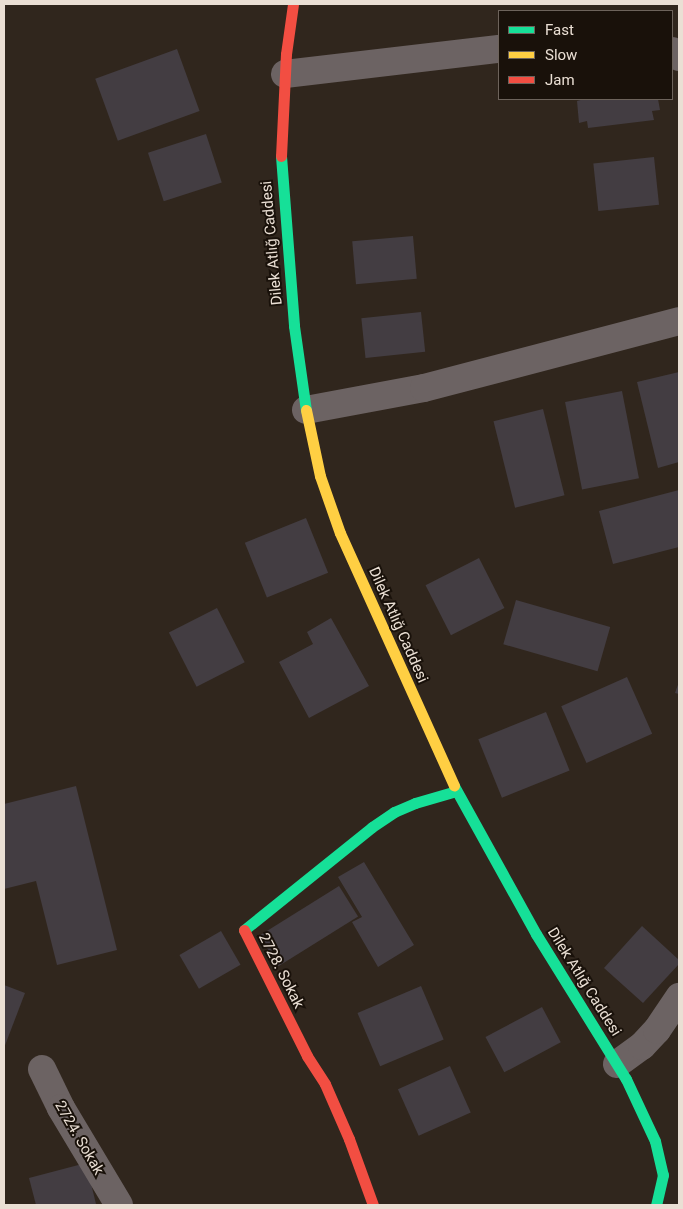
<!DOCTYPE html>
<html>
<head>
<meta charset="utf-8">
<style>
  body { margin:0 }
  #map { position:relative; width:683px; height:1209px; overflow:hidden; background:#30261d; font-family:Roboto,sans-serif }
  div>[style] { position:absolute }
  .building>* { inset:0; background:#433d42; transform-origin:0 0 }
  .street>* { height:28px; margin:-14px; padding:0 14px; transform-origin:14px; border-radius:14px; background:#6c6363 }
  .fast>* { height:11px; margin:-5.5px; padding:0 5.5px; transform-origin:5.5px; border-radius:5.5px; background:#16e098 }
  .slow>* { height:11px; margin:-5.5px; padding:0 5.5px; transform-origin:5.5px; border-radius:5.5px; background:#ffcf43 }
  .jam>* { height:11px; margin:-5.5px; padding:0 5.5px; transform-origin:5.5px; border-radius:5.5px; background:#f24e42 }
  span { translate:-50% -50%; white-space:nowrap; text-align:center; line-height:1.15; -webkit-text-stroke:4px #19110a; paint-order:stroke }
  .street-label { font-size:15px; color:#eadfd4 }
  .frame { position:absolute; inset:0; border:5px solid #eadfd4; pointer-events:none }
  .legend { position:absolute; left:498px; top:10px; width:175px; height:90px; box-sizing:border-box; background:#19110a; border:1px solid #6d635b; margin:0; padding:6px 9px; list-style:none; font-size:15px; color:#eadfd4 }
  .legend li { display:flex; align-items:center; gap:10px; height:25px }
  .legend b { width:25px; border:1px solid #6d635b }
</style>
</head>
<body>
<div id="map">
  <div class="building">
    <i style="left:177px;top:49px;width:66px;height:87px;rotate:70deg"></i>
    <i style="clip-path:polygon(584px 99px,658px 99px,660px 110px,652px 111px,654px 120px,588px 128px,587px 121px,579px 123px,577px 101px)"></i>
    <i style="left:206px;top:134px;width:51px;height:61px;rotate:72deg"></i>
    <i style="left:654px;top:157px;width:48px;height:61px;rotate:84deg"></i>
    <i style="left:413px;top:236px;width:43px;height:61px;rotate:85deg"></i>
    <i style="left:421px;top:312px;width:40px;height:60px;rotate:84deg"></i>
    <i style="clip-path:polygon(679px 372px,679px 462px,658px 468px,637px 382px)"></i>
    <i style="left:622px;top:391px;width:89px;height:58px;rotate:79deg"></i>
    <i style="left:543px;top:409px;width:89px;height:51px;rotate:76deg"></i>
    <i style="clip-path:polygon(679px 490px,679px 547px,613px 564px,599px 511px)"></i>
    <i style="left:306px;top:518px;width:59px;height:66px;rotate:68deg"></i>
    <i style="left:479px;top:558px;width:56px;height:60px;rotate:63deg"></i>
    <i style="left:516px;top:600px;width:98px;height:46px;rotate:16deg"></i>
    <i style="left:217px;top:608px;width:61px;height:54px;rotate:63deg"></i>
    <i style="clip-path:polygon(331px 618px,369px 686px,309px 718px,279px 662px,313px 644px,307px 632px)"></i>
    <i style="left:627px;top:677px;width:62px;height:72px;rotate:66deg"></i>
    <i style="clip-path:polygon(679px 682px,679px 694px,675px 693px)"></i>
    <i style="left:546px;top:712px;width:63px;height:73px;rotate:68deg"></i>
    <i style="clip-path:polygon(76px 786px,117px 950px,57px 965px,36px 881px,4px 889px,4px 804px)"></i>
    <i style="clip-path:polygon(364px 862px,414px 945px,378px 967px,352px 922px,362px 917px,338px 877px)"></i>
    <i style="left:339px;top:886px;width:36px;height:94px;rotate:58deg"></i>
    <i style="clip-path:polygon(642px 926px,679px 960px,679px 964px,643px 1003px,604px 968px)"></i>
    <i style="left:221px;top:931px;width:39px;height:48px;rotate:60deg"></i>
    <i style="clip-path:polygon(4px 985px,25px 993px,4px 1048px)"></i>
    <i style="left:421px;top:986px;width:58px;height:69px;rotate:67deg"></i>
    <i style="left:542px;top:1007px;width:40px;height:64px;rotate:62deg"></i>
    <i style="left:450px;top:1066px;width:51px;height:57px;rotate:66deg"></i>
    <i style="clip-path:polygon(86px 1163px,96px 1204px,36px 1205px,29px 1178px)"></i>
  </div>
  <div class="street">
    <i style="left:672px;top:51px;width:9px;rotate:41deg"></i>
    <i style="left:285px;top:74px;width:215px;rotate:-6.7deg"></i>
    <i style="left:306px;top:410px;width:120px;rotate:-10.6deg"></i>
    <i style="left:424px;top:388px;width:264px;rotate:-14.7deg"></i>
    <i style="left:617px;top:1064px;width:31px;rotate:-36deg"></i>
    <i style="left:642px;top:1046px;width:22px;rotate:-47deg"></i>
    <i style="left:657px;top:1030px;width:40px;rotate:-56deg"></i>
    <i style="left:42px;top:1069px;width:43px;rotate:64deg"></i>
    <i style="left:61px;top:1108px;width:113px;rotate:59.1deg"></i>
  </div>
  <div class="fast">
    <i style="left:281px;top:156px;width:170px;rotate:85.6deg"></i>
    <i style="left:294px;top:326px;width:85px;rotate:81.9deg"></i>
    <i style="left:454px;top:786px;width:169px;rotate:61deg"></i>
    <i style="left:536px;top:934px;width:171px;rotate:58.2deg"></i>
    <i style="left:626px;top:1079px;width:68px;rotate:64.9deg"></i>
    <i style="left:655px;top:1141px;width:35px;rotate:77deg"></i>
    <i style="left:663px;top:1175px;width:31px;rotate:103deg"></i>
    <i style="left:244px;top:930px;width:164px;rotate:-38.8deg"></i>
    <i style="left:372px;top:827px;width:27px;rotate:-34deg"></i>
    <i style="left:394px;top:812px;width:23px;rotate:-23deg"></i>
    <i style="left:415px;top:803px;width:43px;rotate:-16.3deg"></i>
  </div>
  <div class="slow">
    <i style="left:306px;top:410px;width:67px;rotate:78deg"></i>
    <i style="left:320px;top:476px;width:60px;rotate:70.7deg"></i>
    <i style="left:340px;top:533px;width:277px;rotate:65.7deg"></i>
  </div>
  <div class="jam">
    <i style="left:281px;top:156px;width:102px;rotate:-87.2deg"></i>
    <i style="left:286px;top:54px;width:50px;rotate:-82deg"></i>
    <i style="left:244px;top:930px;width:141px;rotate:63.4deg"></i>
    <i style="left:307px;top:1056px;width:33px;rotate:57deg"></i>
    <i style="left:325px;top:1084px;width:60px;rotate:66.4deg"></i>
    <i style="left:349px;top:1139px;width:70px;rotate:70deg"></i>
  </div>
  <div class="street-label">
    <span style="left:272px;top:243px;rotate:-95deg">Dilek Atlığ Caddesi</span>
    <span style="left:398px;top:625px;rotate:66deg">Dilek Atlığ Caddesi</span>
    <span style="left:281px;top:971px;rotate:63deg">2728. Sokak</span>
    <span style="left:584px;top:982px;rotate:58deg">Dilek Atlığ Caddesi</span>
    <span style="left:79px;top:1138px;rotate:60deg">2724. Sokak</span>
  </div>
  <div class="frame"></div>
  <ul class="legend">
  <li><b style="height:6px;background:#16e098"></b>Fast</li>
  <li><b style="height:6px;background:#ffcf43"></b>Slow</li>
  <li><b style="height:6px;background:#f24e42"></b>Jam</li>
  </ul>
</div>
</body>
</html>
